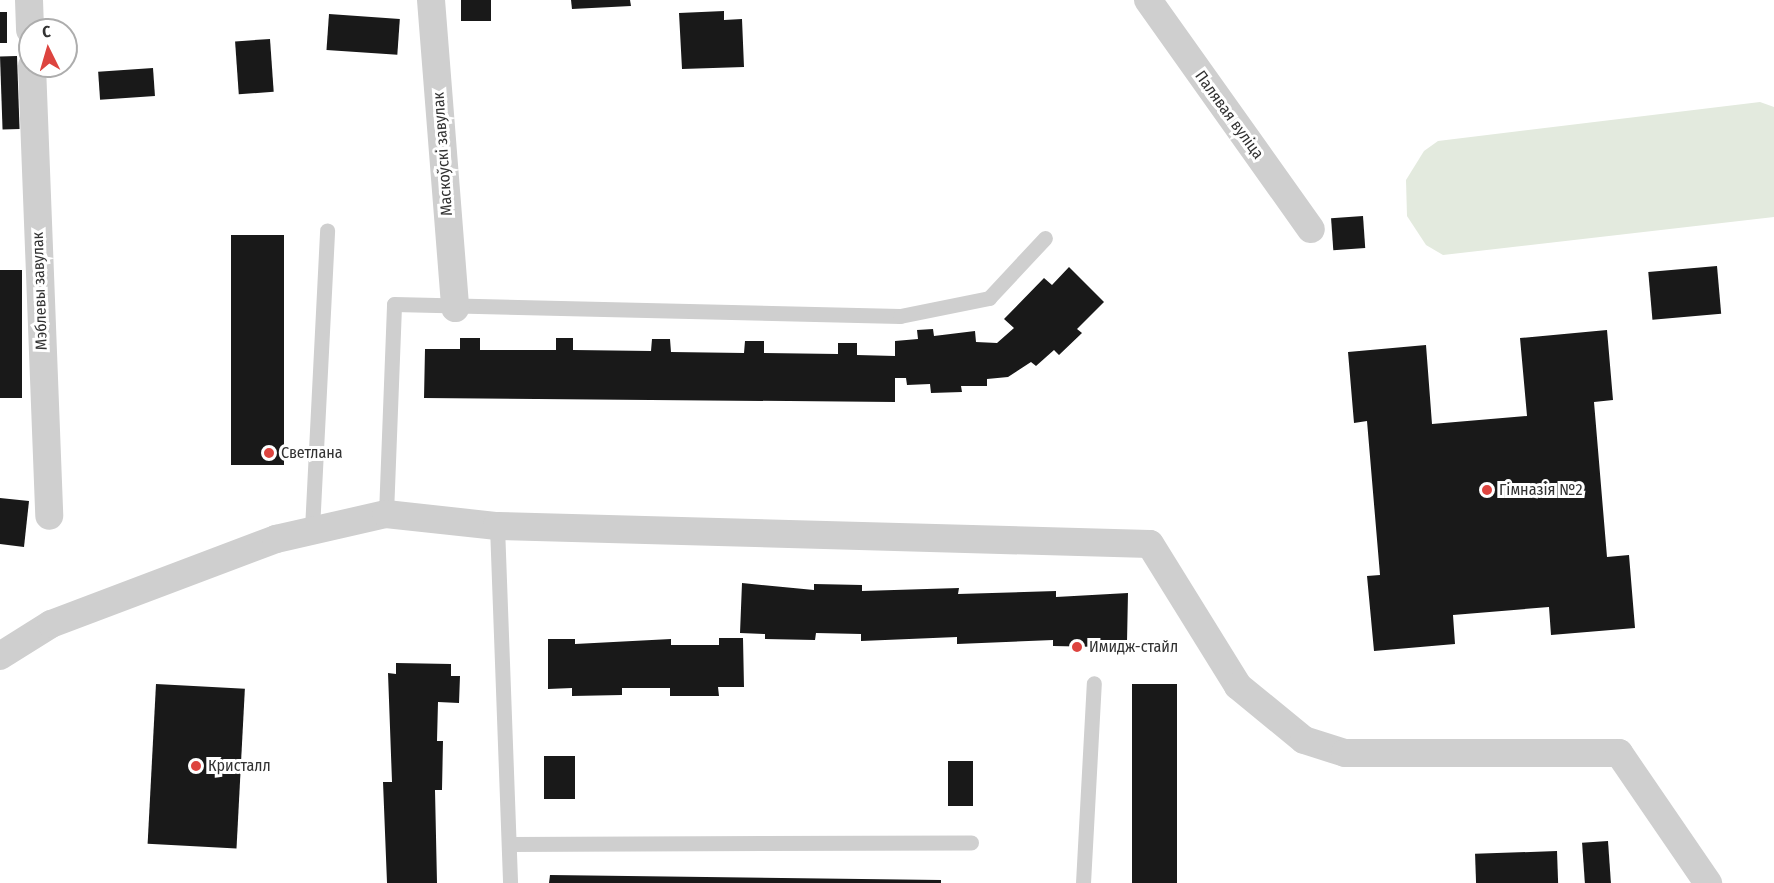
<!DOCTYPE html>
<meta charset="utf-8">
<style>
body{margin:0}
#map{position:relative;width:1774px;height:883px;overflow:hidden;background:#fff;font-family:"Fira Sans Condensed",sans-serif}
div>[style]{position:absolute}
[style*='--x']{left:calc(var(--x)*1px);top:calc(var(--y)*1px);width:calc(var(--w)*1px);rotate:calc(var(--a)*1deg)}
.green>*{inset:0;background:#e3eade}
.building>*{inset:0;background:#191919;transform-origin:0 0}
.lane>*{height:15px;margin:-7.5px;padding:0 7.5px;transform-origin:7.5px;border-radius:7.5px;background:#cfcfcf}
.street>*{height:28px;margin:-14px;padding:0 14px;transform-origin:14px;border-radius:14px;background:#cfcfcf}
.dots>*{width:16px;height:16px;translate:-50% -50%;box-sizing:border-box;border:3px solid #fff;border-radius:50%}
span{translate:-50% -50%;white-space:nowrap;text-align:center;line-height:1.15;-webkit-text-stroke:6px #fff;paint-order:stroke}
.street-label{font-size:16px;color:#323232}
.poi-label{font-size:16px;color:#323232}
.left{translate:0 -50%;text-align:left}
.north{position:absolute;left:18px;top:18px;width:60px;height:60px;box-sizing:border-box;background:#fff;border:2px solid #adadad;border-radius:50%;rotate:355deg;font-size:16px;font-weight:700;line-height:24px;text-align:center;color:#323232}
.north::after{content:'';display:block;margin:auto;width:21px;height:27px;background:#dd443f;clip-path:polygon(50% 0,100% 100%,50% 72%,0 100%)}
</style>
<div id="map">
<div class="green">
<div style="clip-path:polygon(1760px 102px,1774px 107px,1774px 217px,1443px 255px,1426px 245px,1407px 216px,1406px 180px,1424px 151px,1438px 141px)"></div>
</div>
<div class="building">
<div style="left:461px;top:0;width:30px;height:21px"></div>
<div style="clip-path:polygon(571px 0,630px 0,631px 6px,572px 9px)"></div>
<div style="clip-path:polygon(724px 11px,724px 20px,742px 19px,744px 67px,682px 69px,679px 13px)"></div>
<div style="left:0;top:12px;width:7px;height:31px"></div>
<div style="left:329px;top:14px;width:71px;height:36px;rotate:4deg"></div>
<div style="left:270px;top:39px;width:53px;height:35px;rotate:86deg"></div>
<div style="left:17px;top:56px;width:73px;height:17px;rotate:88deg"></div>
<div style="left:153px;top:68px;width:28px;height:55px;rotate:86deg"></div>
<div style="left:1363px;top:216px;width:32px;height:32px;rotate:86deg"></div>
<div style="left:231px;top:235px;width:53px;height:230px"></div>
<div style="left:1717px;top:266px;width:48px;height:69px;rotate:85deg"></div>
<div style="clip-path:polygon(1069px 267px,1104px 302px,1077px 329px,1082px 333px,1059px 355px,1054px 350px,1036px 366px,1031px 362px,1008px 377px,987px 379px,987px 386px,961px 386px,962px 392px,931px 393px,930px 384px,907px 385px,906px 378px,895px 378px,895px 402px,424px 398px,425px 349px,460px 349px,460px 338px,480px 338px,480px 350px,556px 350px,556px 338px,573px 338px,573px 350px,651px 351px,652px 339px,670px 339px,671px 352px,744px 353px,745px 341px,764px 341px,764px 353px,838px 354px,838px 343px,857px 343px,857px 355px,895px 356px,895px 341px,918px 339px,917px 330px,933px 329px,934px 336px,975px 331px,976px 342px,997px 343px,1014px 328px,1004px 319px,1044px 278px,1052px 285px)"></div>
<div style="left:0;top:270px;width:22px;height:128px"></div>
<div style="clip-path:polygon(1607px 330px,1613px 400px,1594px 402px,1607px 557px,1629px 555px,1635px 628px,1551px 635px,1549px 607px,1453px 615px,1455px 644px,1374px 651px,1367px 576px,1380px 575px,1367px 421px,1354px 423px,1348px 352px,1426px 345px,1432px 424px,1527px 416px,1520px 338px)"></div>
<div style="clip-path:polygon(0 498px,29px 501px,24px 547px,0 544px)"></div>
<div style="clip-path:polygon(742px 583px,814px 590px,814px 584px,862px 585px,862px 591px,959px 588px,958px 594px,1056px 591px,1056px 597px,1128px 593px,1127px 642px,1103px 642px,1102px 647px,1053px 646px,1053px 640px,957px 644px,957px 637px,861px 641px,861px 634px,816px 633px,815px 640px,765px 639px,765px 634px,740px 633px)"></div>
<div style="clip-path:polygon(719px 638px,743px 638px,744px 687px,718px 687px,719px 696px,670px 696px,670px 688px,622px 688px,622px 695px,572px 696px,572px 688px,548px 689px,548px 639px,575px 639px,575px 644px,671px 639px,671px 645px,719px 645px)"></div>
<div style="clip-path:polygon(396px 663px,451px 664px,451px 676px,460px 676px,459px 703px,438px 702px,437px 741px,443px 741px,442px 790px,435px 790px,437px 883px,387px 883px,383px 782px,392px 782px,388px 673px,396px 674px)"></div>
<div style="left:156px;top:684px;width:89px;height:160px;rotate:3deg"></div>
<div style="left:1132px;top:684px;width:45px;height:199px"></div>
<div style="left:544px;top:756px;width:31px;height:43px"></div>
<div style="left:948px;top:761px;width:25px;height:45px"></div>
<div style="left:1608px;top:841px;width:42px;height:26px;rotate:86deg"></div>
<div style="left:1557px;top:851px;width:32px;height:82px;rotate:88deg"></div>
<div style="clip-path:polygon(550px 875px,941px 880px,941px 883px,549px 883px)"></div>
</div>
<div class="lane">
<div style="--x:386;--y:514;--w:210;--a:-87.8"></div>
<div style="--x:394;--y:304;--w:506;--a:1.36"></div>
<div style="--x:900;--y:316;--w:91;--a:-11.4"></div>
<div style="--x:989;--y:298;--w:82;--a:-47"></div>
<div style="--x:497;--y:526;--w:357;--a:87.9"></div>
<div style="--x:312;--y:529;--w:299;--a:-87.1"></div>
<div style="--x:509;--y:844;--w:462;--a:-0.2"></div>
<div style="--x:1083;--y:883;--w:200;--a:-86.9"></div>
</div>
<div class="street">
<div style="--x:29;--y:0;--w:30;--a:88"></div>
<div style="--x:431;--y:0;--w:309;--a:85.5"></div>
<div style="--x:1148;--y:0;--w:281;--a:54.6"></div>
<div style="--x:32;--y:66;--w:450;--a:87.8"></div>
<div style="--x:0;--y:656;--w:60;--a:-32.1"></div>
<div style="--x:51;--y:624;--w:241;--a:-20.7"></div>
<div style="--x:276;--y:539;--w:113;--a:-12.8"></div>
<div style="--x:386;--y:514;--w:112;--a:6.2"></div>
<div style="--x:497;--y:526;--w:653;--a:1.58"></div>
<div style="--x:1150;--y:544;--w:167;--a:58.2"></div>
<div style="--x:1238;--y:686;--w:85;--a:39.3"></div>
<div style="--x:1304;--y:740;--w:43;--a:17.6"></div>
<div style="--x:1345;--y:753;--w:274;--a:0"></div>
<div style="--x:1619;--y:753;--w:158;--a:55.6"></div>
</div>
<div class="dots">
<div style="left:269px;top:453px;background:#dd443f"></div>
<div style="left:1487px;top:490px;background:#dd443f"></div>
<div style="left:1077px;top:647px;background:#dd443f"></div>
<div style="left:196px;top:766px;background:#dd443f"></div>
</div>
<div class="street-label">
<span style="left:1229px;top:115px;rotate:54deg">Палявая вуліца</span>
<span style="left:443px;top:154px;rotate:-94deg">Маскоўскі завулак</span>
<span style="left:40px;top:291px;rotate:-92deg">Мэблевы завулак</span>
</div>
<div class="poi-label">
<span class="left" style="left:281px;top:453px">Светлана</span>
<span class="left" style="left:1499px;top:490px">Гімназія №2</span>
<span class="left" style="left:1089px;top:647px">Имидж-стайл</span>
<span class="left" style="left:208px;top:766px">Кристалл</span>
</div>
<div class="north">С</div>
</div>
